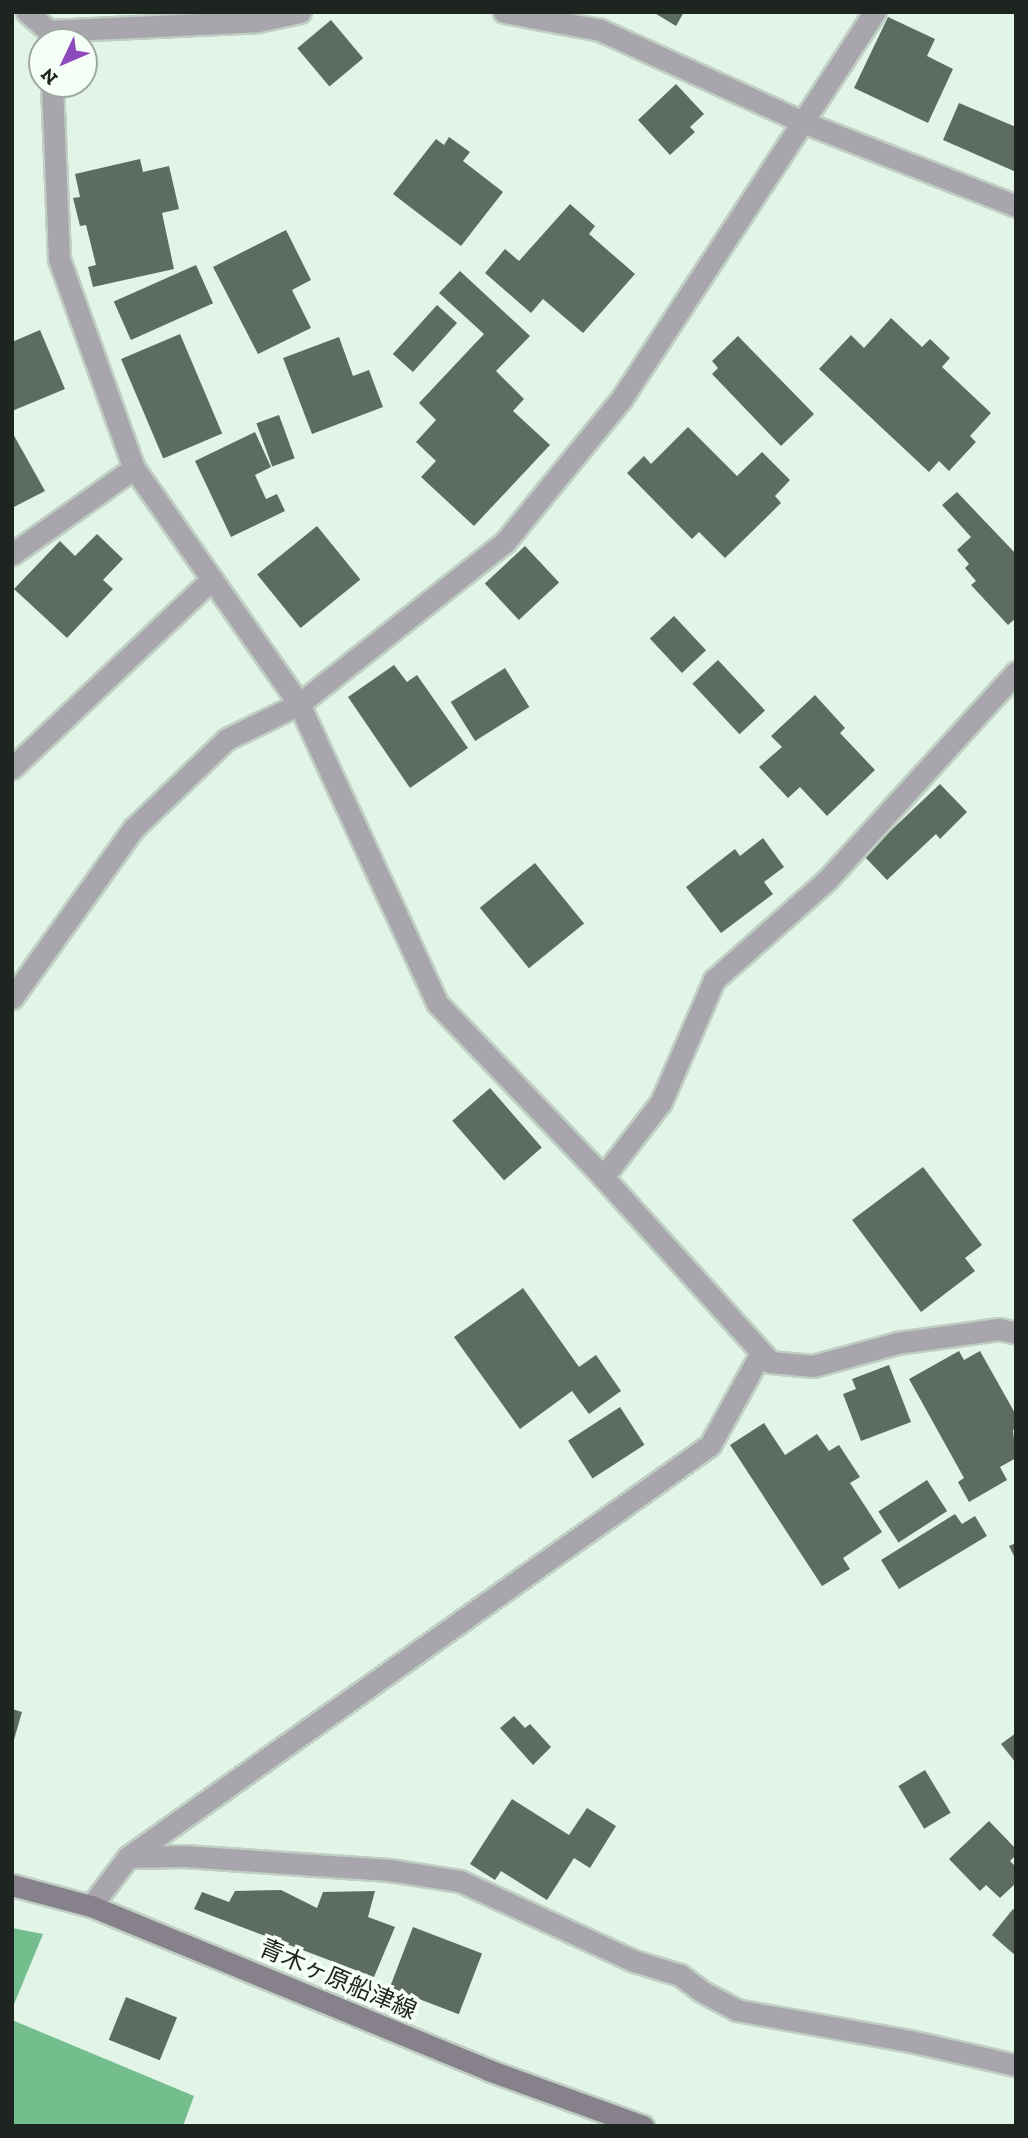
<!DOCTYPE html>
<meta charset="utf-8">
<style>
body{margin:0}
#map{position:relative;width:1028px;height:2138px;overflow:hidden;background:#e2f4e7;font-family:"Zilla Slab","Noto Sans JP",serif}
div>[style]{position:absolute}
[style*='--x']{left:calc(var(--x)*1px);top:calc(var(--y)*1px);width:calc(var(--w)*1px);rotate:calc(var(--a)*1deg)}
.forest>*{inset:0;background:#74bd8d}
.building>*{inset:0;background:#5d6c61;transform-origin:0 0}
.roads{filter:drop-shadow(2px 0 #bfcfc3) drop-shadow(-2px 0 #bfcfc3) drop-shadow(0 2px #bfcfc3) drop-shadow(0 -2px #bfcfc3)}
.service>*{height:21px;margin:-10.5px;padding:0 10.5px;transform-origin:10.5px;border-radius:10.5px;background:#a9a5ac}
.minor>*{height:21px;margin:-10.5px;padding:0 10.5px;transform-origin:10.5px;border-radius:10.5px;background:#a9a5ac}
.tertiary>*{height:21px;margin:-10.5px;padding:0 10.5px;transform-origin:10.5px;border-radius:10.5px;background:#a9a5ac}
.secondary>*{height:21px;margin:-10.5px;padding:0 10.5px;transform-origin:10.5px;border-radius:10.5px;background:#87818c}
span{translate:-50% -50%;white-space:nowrap;text-align:center;line-height:1.15;-webkit-text-stroke:7px #f5fff7;paint-order:stroke}
.street-label{font-size:24px;color:#1e241f}
.frame{position:absolute;inset:0;border:14px solid #1e241f;pointer-events:none}
.north{position:absolute;left:28px;top:28px;width:70px;height:70px;box-sizing:border-box;background:#f5fff7;border:2px solid #9fa7a1;border-radius:50%;rotate:226deg;font-size:19px;font-weight:700;line-height:28px;text-align:center;color:#1e241f}
.north::after{content:'';display:block;margin:auto;width:24px;height:32px;background:#8e49bc;clip-path:polygon(50% 0,100% 100%,50% 72%,0 100%)}
</style>
<div id="map">
<div class="forest">
<div style="clip-path:polygon(12px 1928px,43px 1934px,12px 2009px)"></div>
<div style="clip-path:polygon(12px 2020px,194px 2096px,183px 2126px,12px 2126px)"></div>
</div>
<div class="building">
<div style="clip-path:polygon(653px 12px,684px 12px,676px 26px)"></div>
<div style="clip-path:polygon(888px 17px,935px 39px,927px 56px,953px 69px,928px 123px,854px 88px)"></div>
<div style="left:331px;top:20px;width:50px;height:44px;rotate:50deg"></div>
<div style="clip-path:polygon(676px 84px,704px 114px,690px 127px,695px 132px,670px 155px,638px 120px)"></div>
<div style="clip-path:polygon(959px 103px,1016px 127px,1016px 172px,943px 140px)"></div>
<div style="clip-path:polygon(449px 137px,470px 152px,463px 161px,503px 192px,461px 246px,393px 194px,436px 139px,444px 145px)"></div>
<div style="clip-path:polygon(140px 159px,143px 172px,169px 166px,179px 209px,162px 213px,174px 269px,93px 287px,88px 267px,96px 265px,86px 225px,80px 226px,73px 198px,80px 197px,75px 174px)"></div>
<div style="clip-path:polygon(570px 204px,595px 226px,589px 234px,635px 274px,583px 333px,543px 299px,531px 313px,485px 273px,505px 249px,519px 261px)"></div>
<div style="clip-path:polygon(286px 230px,311px 280px,292px 290px,311px 328px,258px 354px,213px 267px)"></div>
<div style="left:196px;top:265px;width:42px;height:90px;rotate:66deg"></div>
<div style="clip-path:polygon(460px 271px,530px 336px,496px 371px,524px 399px,513px 411px,550px 445px,474px 526px,421px 477px,436px 461px,416px 442px,436px 420px,419px 403px,484px 334px,439px 293px)"></div>
<div style="left:437px;top:305px;width:27px;height:66px;rotate:42deg"></div>
<div style="clip-path:polygon(891px 318px,922px 347px,930px 339px,950px 358px,942px 367px,991px 413px,970px 436px,976px 442px,949px 471px,939px 461px,929px 472px,819px 369px,851px 335px,864px 348px)"></div>
<div style="clip-path:polygon(40px 330px,65px 389px,12px 411px,12px 342px)"></div>
<div style="left:180px;top:334px;width:108px;height:64px;rotate:67deg"></div>
<div style="clip-path:polygon(738px 336px,814px 414px,781px 446px,712px 374px,718px 368px,712px 361px)"></div>
<div style="clip-path:polygon(339px 337px,353px 376px,369px 370px,383px 407px,312px 434px,283px 358px)"></div>
<div style="left:279px;top:415px;width:46px;height:24px;rotate:70deg"></div>
<div style="clip-path:polygon(688px 427px,737px 476px,762px 452px,790px 480px,775px 496px,781px 503px,725px 558px,699px 532px,692px 539px,627px 473px,644px 456px,651px 464px)"></div>
<div style="clip-path:polygon(12px 432px,45px 491px,12px 508px)"></div>
<div style="clip-path:polygon(255px 432px,271px 467px,255px 475px,266px 499px,277px 494px,285px 511px,231px 537px,195px 461px)"></div>
<div style="clip-path:polygon(957px 492px,1016px 554px,1016px 618px,1008px 625px,971px 585px,976px 581px,965px 568px,969px 564px,957px 550px,971px 537px,942px 505px)"></div>
<div style="left:317px;top:526px;width:69px;height:77px;rotate:51deg"></div>
<div style="clip-path:polygon(97px 534px,123px 559px,103px 580px,113px 589px,67px 638px,14px 589px,60px 541px,75px 556px)"></div>
<div style="left:525px;top:546px;width:50px;height:55px;rotate:47deg"></div>
<div style="left:674px;top:616px;width:47px;height:33px;rotate:47deg"></div>
<div style="left:718px;top:660px;width:69px;height:35px;rotate:47deg"></div>
<div style="clip-path:polygon(394px 665px,407px 682px,417px 675px,468px 748px,410px 788px,348px 697px)"></div>
<div style="left:505px;top:668px;width:46px;height:64px;rotate:58deg"></div>
<div style="clip-path:polygon(815px 695px,845px 728px,840px 733px,875px 770px,827px 816px,800px 787px,788px 798px,759px 767px,782px 747px,771px 736px)"></div>
<div style="clip-path:polygon(940px 784px,967px 812px,940px 839px,936px 834px,887px 880px,864px 856px)"></div>
<div style="clip-path:polygon(763px 838px,784px 867px,764px 882px,773px 894px,721px 933px,686px 887px,735px 849px,740px 856px)"></div>
<div style="left:535px;top:863px;width:78px;height:71px;rotate:51deg"></div>
<div style="left:490px;top:1088px;width:79px;height:50px;rotate:49deg"></div>
<div style="clip-path:polygon(923px 1167px,982px 1245px,965px 1258px,975px 1271px,921px 1312px,852px 1220px)"></div>
<div style="clip-path:polygon(523px 1288px,579px 1367px,596px 1355px,621px 1391px,589px 1414px,572px 1391px,520px 1429px,454px 1337px)"></div>
<div style="clip-path:polygon(959px 1351px,964px 1360px,980px 1351px,1016px 1415px,1016px 1429px,1013px 1430px,1016px 1458px,1000px 1467px,1007px 1480px,969px 1502px,958px 1482px,964px 1478px,909px 1379px)"></div>
<div style="clip-path:polygon(889px 1365px,911px 1422px,861px 1441px,843px 1394px,856px 1389px,852px 1379px)"></div>
<div style="left:620px;top:1407px;width:45px;height:62px;rotate:57deg"></div>
<div style="clip-path:polygon(764px 1423px,785px 1455px,817px 1434px,829px 1451px,839px 1445px,860px 1477px,850px 1483px,882px 1532px,843px 1558px,850px 1569px,822px 1586px,730px 1445px)"></div>
<div style="left:927px;top:1480px;width:37px;height:58px;rotate:57deg"></div>
<div style="clip-path:polygon(955px 1514px,962px 1524px,975px 1516px,987px 1536px,899px 1589px,881px 1560px)"></div>
<div style="clip-path:polygon(1016px 1543px,1016px 1560px,1009px 1546px)"></div>
<div style="clip-path:polygon(12px 1709px,22px 1712px,13px 1743px,12px 1743px)"></div>
<div style="clip-path:polygon(514px 1716px,525px 1728px,530px 1724px,551px 1747px,533px 1765px,500px 1728px)"></div>
<div style="clip-path:polygon(1016px 1733px,1016px 1763px,1001px 1744px)"></div>
<div style="left:925px;top:1770px;width:50px;height:31px;rotate:59deg"></div>
<div style="clip-path:polygon(512px 1799px,569px 1835px,587px 1808px,616px 1826px,590px 1868px,574px 1858px,547px 1900px,501px 1871px,495px 1880px,470px 1864px)"></div>
<div style="clip-path:polygon(989px 1821px,1016px 1849px,1016px 1855px,1010px 1861px,1016px 1867px,1016px 1883px,1000px 1898px,986px 1885px,980px 1891px,949px 1859px)"></div>
<div style="clip-path:polygon(281px 1890px,317px 1908px,323px 1892px,375px 1891px,368px 1917px,395px 1927px,374px 1977px,194px 1909px,202px 1892px,229px 1902px,235px 1891px)"></div>
<div style="clip-path:polygon(1013px 1909px,1016px 1911px,1016px 1956px,992px 1935px)"></div>
<div style="left:413px;top:1927px;width:74px;height:65px;rotate:21deg"></div>
<div style="left:126px;top:1997px;width:55px;height:46px;rotate:22deg"></div>
</div>
<div class="roads">
<div class="service">
<div style="--x:12;--y:768;--w:275;--a:-43.4"></div>
</div>
<div class="minor">
<div style="--x:27;--y:12;--w:29;--a:41"></div>
<div style="--x:49;--y:31;--w:209;--a:-2.7"></div>
<div style="--x:258;--y:21;--w:43;--a:-12.1"></div>
<div style="--x:504;--y:12;--w:98;--a:10.6"></div>
<div style="--x:600;--y:30;--w:223;--a:24.4"></div>
<div style="--x:803;--y:122;--w:229;--a:21.5"></div>
<div style="--x:52;--y:84;--w:175;--a:87.7"></div>
<div style="--x:59;--y:259;--w:222;--a:70.3"></div>
<div style="--x:134;--y:468;--w:288;--a:55"></div>
<div style="--x:299;--y:704;--w:329;--a:65.2"></div>
<div style="--x:437;--y:1003;--w:240;--a:46.3"></div>
<div style="--x:603;--y:1177;--w:249;--a:47.9"></div>
<div style="--x:770;--y:1362;--w:43;--a:5.3"></div>
<div style="--x:813;--y:1366;--w:87;--a:-15.3"></div>
<div style="--x:897;--y:1343;--w:103;--a:-7.8"></div>
<div style="--x:999;--y:1329;--w:17;--a:13"></div>
<div style="--x:12;--y:554;--w:149;--a:-35.2"></div>
<div style="--x:299;--y:704;--w:262;--a:-38.2"></div>
<div style="--x:505;--y:542;--w:186;--a:-50.9"></div>
<div style="--x:622;--y:398;--w:462;--a:-56.8"></div>
<div style="--x:603;--y:1177;--w:95;--a:-52.3"></div>
<div style="--x:661;--y:1102;--w:133;--a:-66.5"></div>
<div style="--x:714;--y:980;--w:151;--a:-41.5"></div>
<div style="--x:827;--y:880;--w:281;--a:-47.7"></div>
<div style="--x:128;--y:1857;--w:56;--a:-1"></div>
<div style="--x:184;--y:1856;--w:205;--a:3.9"></div>
<div style="--x:389;--y:1870;--w:72;--a:8.8"></div>
<div style="--x:460;--y:1881;--w:192;--a:24.7"></div>
<div style="--x:634;--y:1961;--w:48;--a:16.9"></div>
<div style="--x:680;--y:1975;--w:26;--a:37"></div>
<div style="--x:701;--y:1991;--w:40;--a:28"></div>
<div style="--x:736;--y:2010;--w:177;--a:10.1"></div>
<div style="--x:910;--y:2041;--w:109;--a:12.8"></div>
<div style="--x:91;--y:1906;--w:61;--a:-52.9"></div>
<div style="--x:128;--y:1857;--w:713;--a:-35.29"></div>
<div style="--x:710;--y:1445;--w:105;--a:-61"></div>
</div>
<div class="tertiary">
<div style="--x:12;--y:998;--w:208;--a:-54.4"></div>
<div style="--x:133;--y:829;--w:130;--a:-43.8"></div>
<div style="--x:227;--y:739;--w:80;--a:-25.9"></div>
</div>
<div class="secondary">
<div style="--x:12;--y:1885;--w:82;--a:14.9"></div>
<div style="--x:91;--y:1906;--w:430;--a:22.4"></div>
<div style="--x:488;--y:2070;--w:165;--a:19.9"></div>
</div>
</div>
<div class="street-label">
<span style="left:338px;top:1979px;rotate:23deg">青木ヶ原船津線</span>
</div>
<div class="frame"></div>
<div class="north">N</div>
</div>
